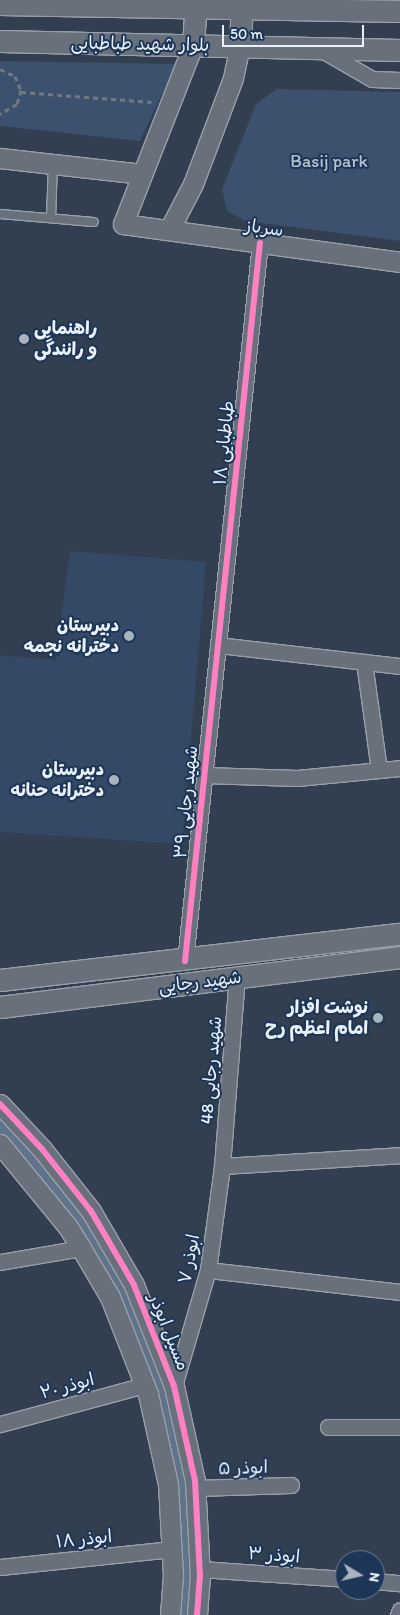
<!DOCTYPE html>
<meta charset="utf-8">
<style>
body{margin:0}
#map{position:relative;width:400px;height:1615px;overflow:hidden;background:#323f50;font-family:Itim,"Playpen Sans Arabic",sans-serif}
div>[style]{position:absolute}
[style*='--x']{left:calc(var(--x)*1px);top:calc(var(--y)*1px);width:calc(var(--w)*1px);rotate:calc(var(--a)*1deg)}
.built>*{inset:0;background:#334965}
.green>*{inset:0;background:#3c516d}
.canal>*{height:20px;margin:-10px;padding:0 10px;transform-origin:10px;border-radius:10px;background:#60738a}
.path>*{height:3px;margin-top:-1.5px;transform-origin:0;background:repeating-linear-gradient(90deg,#707881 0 5px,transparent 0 9px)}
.roads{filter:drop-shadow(1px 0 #99a0aa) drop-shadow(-1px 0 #99a0aa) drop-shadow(0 1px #99a0aa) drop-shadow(0 -1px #99a0aa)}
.service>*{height:8px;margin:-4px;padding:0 4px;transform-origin:4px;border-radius:4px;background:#67707b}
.minor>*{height:15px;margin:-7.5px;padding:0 7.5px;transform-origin:7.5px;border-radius:7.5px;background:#67707b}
.tertiary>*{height:19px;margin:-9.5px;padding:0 9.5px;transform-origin:9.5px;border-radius:9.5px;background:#67707b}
.secondary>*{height:21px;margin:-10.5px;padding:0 10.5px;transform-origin:10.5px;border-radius:10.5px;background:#67707b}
.cycleway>*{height:6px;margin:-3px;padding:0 3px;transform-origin:3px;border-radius:3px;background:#ff80c0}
.dots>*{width:14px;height:14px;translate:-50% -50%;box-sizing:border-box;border:2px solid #1d3557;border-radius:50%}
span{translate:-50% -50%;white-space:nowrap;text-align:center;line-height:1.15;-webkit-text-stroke:4px #1d3557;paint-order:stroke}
.street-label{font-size:18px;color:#e8f1f8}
.park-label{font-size:18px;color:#b5c2d0}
.poi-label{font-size:18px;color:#e8f1f8;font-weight:700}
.left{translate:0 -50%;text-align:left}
.right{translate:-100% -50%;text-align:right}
.north{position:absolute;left:335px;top:1550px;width:50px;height:50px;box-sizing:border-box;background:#1d3557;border:1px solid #6e8097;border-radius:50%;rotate:99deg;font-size:14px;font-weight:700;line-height:20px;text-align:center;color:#e8f1f8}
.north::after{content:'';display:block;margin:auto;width:18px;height:22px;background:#a8b3bd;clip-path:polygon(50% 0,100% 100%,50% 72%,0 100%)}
.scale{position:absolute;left:222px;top:25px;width:142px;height:22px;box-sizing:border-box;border:2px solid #e8f1f8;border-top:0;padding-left:6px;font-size:15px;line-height:18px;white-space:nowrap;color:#e8f1f8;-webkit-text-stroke:4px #1d3557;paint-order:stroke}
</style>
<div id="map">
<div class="built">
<div style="clip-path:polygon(70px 551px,206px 562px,182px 844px,0 832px,0 655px,56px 660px)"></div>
</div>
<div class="green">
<div style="clip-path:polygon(0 61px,176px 64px,140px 141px,0 126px)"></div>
<div style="clip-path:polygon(277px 89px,400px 92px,400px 241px,246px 221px,227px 211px,222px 189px,256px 104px)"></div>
</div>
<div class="canal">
<div style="--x:0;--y:1125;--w:128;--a:50.1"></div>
<div style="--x:82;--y:1223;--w:54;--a:57.8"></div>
<div style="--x:111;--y:1269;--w:106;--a:67.8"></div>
<div style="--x:151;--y:1367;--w:53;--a:71.2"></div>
<div style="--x:168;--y:1417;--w:60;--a:77.6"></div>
<div style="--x:181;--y:1476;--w:91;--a:86.9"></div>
<div style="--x:186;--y:1567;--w:48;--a:93.6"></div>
</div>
<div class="path">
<div style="--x:0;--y:69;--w:17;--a:25"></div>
<div style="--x:15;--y:76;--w:15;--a:67"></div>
<div style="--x:21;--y:90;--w:15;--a:106"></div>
<div style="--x:17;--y:104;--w:20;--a:150"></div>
<div style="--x:21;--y:92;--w:131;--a:4.4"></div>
</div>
<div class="roads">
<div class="service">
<div style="--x:0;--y:214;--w:94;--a:4.9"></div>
<div style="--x:51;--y:218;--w:54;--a:-87.9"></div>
</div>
<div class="minor">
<div style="--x:320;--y:49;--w:60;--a:30"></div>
<div style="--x:372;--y:79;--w:28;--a:2"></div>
<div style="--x:218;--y:645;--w:183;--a:6.6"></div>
<div style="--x:364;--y:662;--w:109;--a:82.1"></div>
<div style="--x:204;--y:775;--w:93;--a:1.8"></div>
<div style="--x:297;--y:778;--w:103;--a:-5.5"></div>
<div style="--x:185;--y:961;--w:722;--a:-84.04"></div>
<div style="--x:222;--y:1166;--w:178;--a:-3.5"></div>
<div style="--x:0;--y:1262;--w:82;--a:-9.8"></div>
<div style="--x:208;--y:1270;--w:193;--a:6.5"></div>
<div style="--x:174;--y:1386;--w:121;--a:-73.7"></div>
<div style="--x:208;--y:1270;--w:105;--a:-82.3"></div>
<div style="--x:222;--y:1166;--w:190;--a:-85.5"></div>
<div style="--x:0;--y:1424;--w:150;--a:-15.1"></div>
<div style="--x:328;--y:1427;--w:72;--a:0"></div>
<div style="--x:195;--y:1488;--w:96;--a:-1.8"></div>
<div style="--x:0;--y:1567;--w:173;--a:-6"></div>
<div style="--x:200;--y:1569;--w:145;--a:3.9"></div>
<div style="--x:375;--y:1581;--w:25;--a:5"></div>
<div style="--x:398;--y:1615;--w:5;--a:-68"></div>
</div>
<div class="tertiary">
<div style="--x:193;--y:45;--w:192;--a:111.4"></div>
<div style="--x:123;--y:224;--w:280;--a:7.8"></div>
<div style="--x:0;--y:158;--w:143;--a:6.4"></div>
<div style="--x:169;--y:230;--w:52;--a:-62.4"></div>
<div style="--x:193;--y:184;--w:113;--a:-69.3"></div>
<div style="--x:233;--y:78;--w:33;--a:-78"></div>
<div style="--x:0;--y:1104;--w:62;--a:47"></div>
<div style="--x:42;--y:1149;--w:79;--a:51.7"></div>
<div style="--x:91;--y:1211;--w:86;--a:59.8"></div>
<div style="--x:134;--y:1285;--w:109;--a:68.4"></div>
<div style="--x:174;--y:1386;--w:97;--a:77.5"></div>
<div style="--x:195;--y:1481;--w:94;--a:87"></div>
<div style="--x:200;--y:1575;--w:40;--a:94.3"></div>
<div style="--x:0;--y:1144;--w:107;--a:50.7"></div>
<div style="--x:68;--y:1227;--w:25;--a:58"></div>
<div style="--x:81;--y:1248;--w:57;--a:59.4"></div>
<div style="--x:110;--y:1297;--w:104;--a:68.6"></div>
<div style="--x:148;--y:1394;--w:92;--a:77.5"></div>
<div style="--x:168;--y:1484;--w:91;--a:86.9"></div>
<div style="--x:173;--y:1575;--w:40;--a:94.3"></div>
</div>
<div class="secondary">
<div style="--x:0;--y:4;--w:400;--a:1"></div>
<div style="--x:0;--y:41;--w:400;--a:1.3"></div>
<div style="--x:193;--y:45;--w:45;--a:-86.2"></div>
<div style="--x:240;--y:46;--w:46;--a:-87.5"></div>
<div style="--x:0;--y:980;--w:403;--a:-6.6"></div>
<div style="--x:0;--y:1007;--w:403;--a:-7.1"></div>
</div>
</div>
<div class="cycleway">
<div style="--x:185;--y:961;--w:722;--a:-84.04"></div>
<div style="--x:0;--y:1104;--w:62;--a:47"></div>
<div style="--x:42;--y:1149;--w:79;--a:51.7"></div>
<div style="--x:91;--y:1211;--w:86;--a:59.8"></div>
<div style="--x:134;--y:1285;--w:109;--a:68.4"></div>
<div style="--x:174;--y:1386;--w:97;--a:77.5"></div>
<div style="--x:195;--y:1481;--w:94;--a:87"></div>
<div style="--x:200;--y:1575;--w:40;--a:94.3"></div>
</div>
<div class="dots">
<div style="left:24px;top:339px;background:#a8b3bd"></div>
<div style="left:129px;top:636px;background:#a8b3bd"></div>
<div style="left:114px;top:780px;background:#a8b3bd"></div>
<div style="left:378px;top:1018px;background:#a8b3bd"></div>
</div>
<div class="street-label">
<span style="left:140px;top:44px;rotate:1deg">بلوار شهید طباطبایی</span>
<span style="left:264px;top:228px;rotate:8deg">سرباز</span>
<span style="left:224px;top:443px;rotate:-84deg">طباطبایی ۱۸</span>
<span style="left:186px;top:802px;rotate:-84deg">شهید رجایی ۳۹</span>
<span style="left:200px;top:982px;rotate:-7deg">شهید رجایی</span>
<span style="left:211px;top:1070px;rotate:-85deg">شهید رجایی 48</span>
<span style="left:189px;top:1259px;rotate:-79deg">ابوذر ۷</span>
<span style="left:169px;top:1332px;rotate:68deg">مسیل ابوذر</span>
<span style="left:67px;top:1386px;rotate:-15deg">ابوذر ۲۰</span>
<span style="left:243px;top:1468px;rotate:-2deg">ابوذر ۵</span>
<span style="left:84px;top:1539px;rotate:-6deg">ابوذر ۱۸</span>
<span style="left:274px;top:1555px;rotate:4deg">ابوذر ۳</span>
</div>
<div class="park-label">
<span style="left:329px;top:161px">Basij park</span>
</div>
<div class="poi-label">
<span class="left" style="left:34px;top:339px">راهنمایی<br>و رانندگی</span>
<span class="right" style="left:119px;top:636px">دبیرستان<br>دخترانه نجمه</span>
<span class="right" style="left:104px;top:780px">دبیرستان<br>دخترانه حنانه</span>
<span class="right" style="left:368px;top:1018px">نوشت افزار<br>امام اعظم رح</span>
</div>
<div class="north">N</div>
<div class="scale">50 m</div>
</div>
